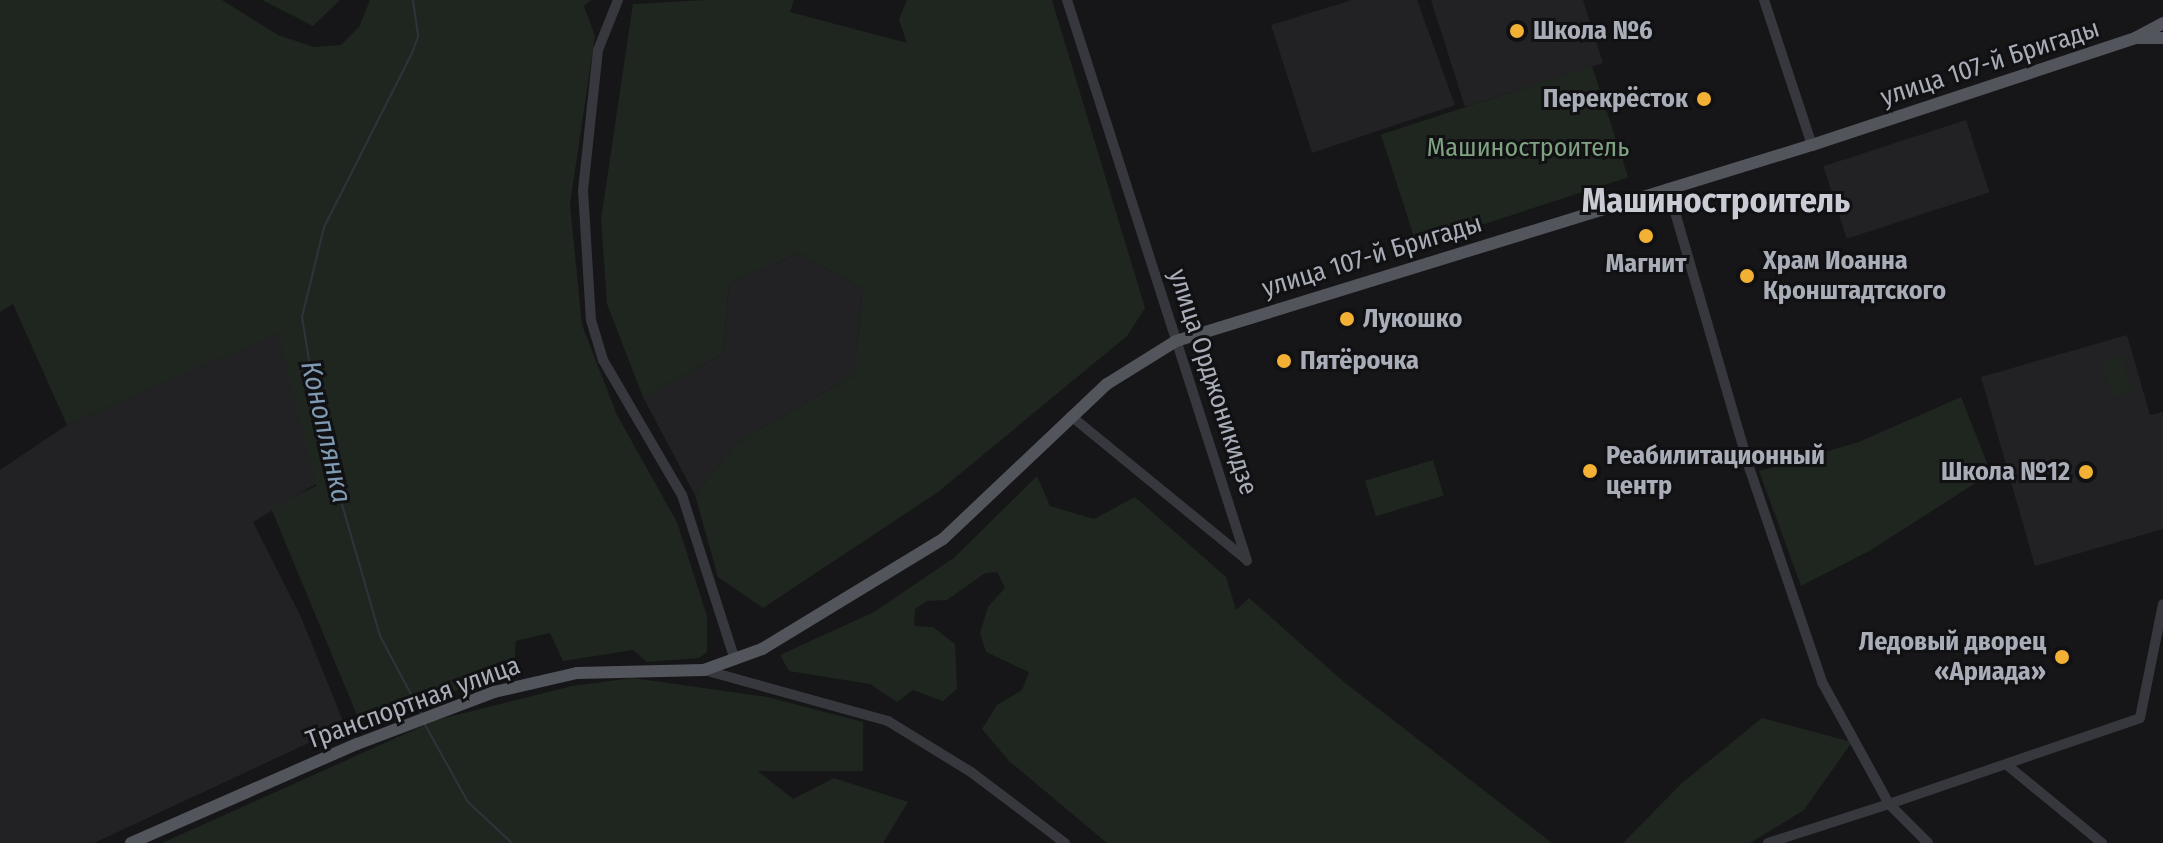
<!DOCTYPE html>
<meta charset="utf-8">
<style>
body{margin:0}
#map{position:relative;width:2163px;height:843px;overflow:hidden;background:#161618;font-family:"Fira Sans Condensed",sans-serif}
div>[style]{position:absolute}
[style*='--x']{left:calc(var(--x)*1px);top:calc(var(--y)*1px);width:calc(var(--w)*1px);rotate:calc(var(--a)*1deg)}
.built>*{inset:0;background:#222225;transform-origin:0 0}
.green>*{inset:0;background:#1e261f;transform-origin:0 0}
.stream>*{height:2px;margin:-1px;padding:0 1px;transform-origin:1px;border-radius:1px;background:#2c353c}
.minor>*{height:10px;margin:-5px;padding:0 5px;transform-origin:5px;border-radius:5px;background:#37383d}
.major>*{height:12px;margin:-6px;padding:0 6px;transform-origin:6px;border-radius:6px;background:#53555c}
.dots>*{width:22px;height:22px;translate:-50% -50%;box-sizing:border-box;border:4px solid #111113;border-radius:50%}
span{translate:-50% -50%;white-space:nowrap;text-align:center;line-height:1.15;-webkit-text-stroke:6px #111113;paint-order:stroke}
.poi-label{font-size:26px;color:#a8adb8;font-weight:700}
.left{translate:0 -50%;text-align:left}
.right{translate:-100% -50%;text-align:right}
.street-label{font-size:26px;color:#a8adb8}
.park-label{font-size:26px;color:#7fa381}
.water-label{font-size:28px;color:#7f9bb3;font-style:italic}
.district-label{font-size:34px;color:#c9ccd4;font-weight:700}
</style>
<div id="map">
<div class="built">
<div style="clip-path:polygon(1352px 0,1417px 0,1455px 105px,1312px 153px,1271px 25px)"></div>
<div style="clip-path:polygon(1431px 0,1583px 0,1603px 63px,1465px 107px)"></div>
<div style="left:1966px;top:120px;width:76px;height:150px;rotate:72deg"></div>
<div style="clip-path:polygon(799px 253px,863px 289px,854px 375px,738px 442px,695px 495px,643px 397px,723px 354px,729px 283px)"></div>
<div style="clip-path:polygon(278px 332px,319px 482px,253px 522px,301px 617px,345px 726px,94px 843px,0 843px,0 470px,67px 425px)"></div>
<div style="clip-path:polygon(2127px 335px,2150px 415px,2163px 412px,2163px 529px,2035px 566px,1981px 377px)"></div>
</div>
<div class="green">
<div style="clip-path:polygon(0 0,222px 0,278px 35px,314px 47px,341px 45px,359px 27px,370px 0,591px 0,584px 6px,595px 36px,570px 204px,582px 325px,617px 415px,677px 522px,707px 616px,707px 652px,699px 658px,647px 662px,633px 650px,563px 661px,550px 633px,516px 641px,514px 673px,359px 720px,271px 508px,316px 486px,278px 333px,67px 425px,13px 304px,0 312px)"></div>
<div style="clip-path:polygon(262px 0,340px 0,313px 26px)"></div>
<div style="clip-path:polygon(705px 0,794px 0,790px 12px,907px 43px,899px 20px,907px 0,1052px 0,1145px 308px,1127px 336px,938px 492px,763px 608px,718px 577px,695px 495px,738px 442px,854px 375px,863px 289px,799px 253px,729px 283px,723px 354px,643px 397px,607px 304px,601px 219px,633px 4px)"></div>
<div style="left:1592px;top:66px;width:117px;height:222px;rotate:72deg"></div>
<div style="left:2121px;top:356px;width:37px;height:20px;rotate:73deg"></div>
<div style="clip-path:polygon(1961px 397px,1991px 473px,1871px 550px,1801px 586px,1759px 471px,1859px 442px)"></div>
<div style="left:1433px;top:460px;width:37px;height:71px;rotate:73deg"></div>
<div style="clip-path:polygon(1037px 476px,1050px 506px,1094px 519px,1135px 497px,1226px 577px,1236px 610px,1249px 598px,1344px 682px,1552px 843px,1107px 843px,1009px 761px,982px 729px,997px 705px,1022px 690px,1029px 672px,986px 652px,980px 633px,988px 607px,1005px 588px,997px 572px,985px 573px,947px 600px,927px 601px,915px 609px,914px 626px,933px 627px,955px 644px,957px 689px,943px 701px,913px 690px,897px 702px,870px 684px,789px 671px,780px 655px,874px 612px,955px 557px)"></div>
<div style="clip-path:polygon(633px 678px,767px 697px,863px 722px,863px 771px,758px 771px,793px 799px,834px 778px,908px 802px,883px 843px,162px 843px,436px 720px,572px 686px)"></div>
<div style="clip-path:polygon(1762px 718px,1852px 742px,1804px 810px,1750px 843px,1623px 843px,1682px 783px)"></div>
</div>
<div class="stream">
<div style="--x:413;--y:0;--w:37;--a:82"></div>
<div style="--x:418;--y:37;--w:19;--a:111"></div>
<div style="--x:411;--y:55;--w:193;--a:116.8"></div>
<div style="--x:324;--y:227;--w:93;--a:103.7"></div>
<div style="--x:302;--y:317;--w:112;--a:80.8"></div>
<div style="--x:320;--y:428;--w:216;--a:73.9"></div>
<div style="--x:380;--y:636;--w:87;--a:62"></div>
<div style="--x:424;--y:723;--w:90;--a:60.9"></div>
<div style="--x:468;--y:802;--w:60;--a:43"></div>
</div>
<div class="minor">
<div style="--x:618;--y:0;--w:54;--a:111.8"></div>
<div style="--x:598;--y:50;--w:141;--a:96.1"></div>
<div style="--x:583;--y:190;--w:130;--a:86.5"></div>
<div style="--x:591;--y:320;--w:42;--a:73.3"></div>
<div style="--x:603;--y:360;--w:156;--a:59.7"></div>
<div style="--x:682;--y:495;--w:173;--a:72.2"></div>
<div style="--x:1067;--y:0;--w:589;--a:72.21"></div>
<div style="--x:1764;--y:0;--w:153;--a:71.7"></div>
<div style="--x:1668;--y:188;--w:294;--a:73.8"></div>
<div style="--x:1750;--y:470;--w:224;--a:71.2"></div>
<div style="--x:1822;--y:682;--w:139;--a:61.2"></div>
<div style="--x:1889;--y:804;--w:265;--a:-18.9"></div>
<div style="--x:2140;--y:718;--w:116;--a:-78.6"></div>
<div style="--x:1071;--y:416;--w:226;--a:39.3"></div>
<div style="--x:704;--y:670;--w:191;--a:15.5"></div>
<div style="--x:888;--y:721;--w:97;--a:31.6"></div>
<div style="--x:971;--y:772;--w:118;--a:37.1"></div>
<div style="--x:2007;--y:765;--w:123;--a:39.4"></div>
<div style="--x:1768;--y:843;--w:127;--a:-17.9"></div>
<div style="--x:1889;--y:804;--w:55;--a:45"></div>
</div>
<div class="major">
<div style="--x:2138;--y:38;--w:25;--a:0"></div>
<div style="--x:131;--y:843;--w:247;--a:-23.7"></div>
<div style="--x:357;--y:744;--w:147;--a:-20.8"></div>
<div style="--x:494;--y:692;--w:85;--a:-12.9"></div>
<div style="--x:577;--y:673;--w:127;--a:-1.4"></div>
<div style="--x:704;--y:670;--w:62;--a:-19.9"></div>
<div style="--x:762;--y:649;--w:212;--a:-31.3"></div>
<div style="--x:943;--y:539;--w:226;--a:-43.4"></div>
<div style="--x:1107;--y:384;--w:81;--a:-31.9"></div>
<div style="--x:1176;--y:341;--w:666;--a:-17.13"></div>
<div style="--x:1812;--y:145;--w:340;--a:-18.3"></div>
<div style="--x:2135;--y:38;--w:32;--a:-28"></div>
</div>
<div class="dots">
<div style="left:1517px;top:31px;background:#f2b134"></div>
<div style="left:1704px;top:99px;background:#f2b134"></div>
<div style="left:1646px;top:236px;background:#f2b134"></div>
<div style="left:1747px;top:276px;background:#f2b134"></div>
<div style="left:1347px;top:319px;background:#f2b134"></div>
<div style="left:1284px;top:361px;background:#f2b134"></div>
<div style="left:1590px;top:471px;background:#f2b134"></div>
<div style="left:2086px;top:472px;background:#f2b134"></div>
<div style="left:2062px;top:657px;background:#f2b134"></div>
</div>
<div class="poi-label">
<span class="left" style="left:1533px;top:31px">Школа №6</span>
<span class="right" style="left:1688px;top:99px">Перекрёсток</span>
<span class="left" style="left:1763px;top:276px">Храм Иоанна<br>Кронштадтского</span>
<span style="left:1646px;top:264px">Магнит</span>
<span class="left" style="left:1363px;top:319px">Лукошко</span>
<span class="left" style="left:1300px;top:361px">Пятёрочка</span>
<span class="left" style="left:1606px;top:471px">Реабилитационный<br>центр</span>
<span class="right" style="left:2070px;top:472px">Школа №12</span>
<span class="right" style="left:2046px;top:657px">Ледовый дворец<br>«Ариада»</span>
</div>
<div class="street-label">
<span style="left:1990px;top:63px;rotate:-18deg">улица 107-й Бригады</span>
<span style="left:1372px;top:256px;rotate:-17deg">улица 107-й Бригады</span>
<span style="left:1213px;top:382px;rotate:72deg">улица Орджоникидзе</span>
<span style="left:413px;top:703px;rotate:-20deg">Транспортная улица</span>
</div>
<div class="park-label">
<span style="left:1528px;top:148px">Машиностроитель</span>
</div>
<div class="water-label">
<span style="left:326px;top:432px;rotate:77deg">Коноплянка</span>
</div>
<div class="district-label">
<span style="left:1716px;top:201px">Машиностроитель</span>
</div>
</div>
